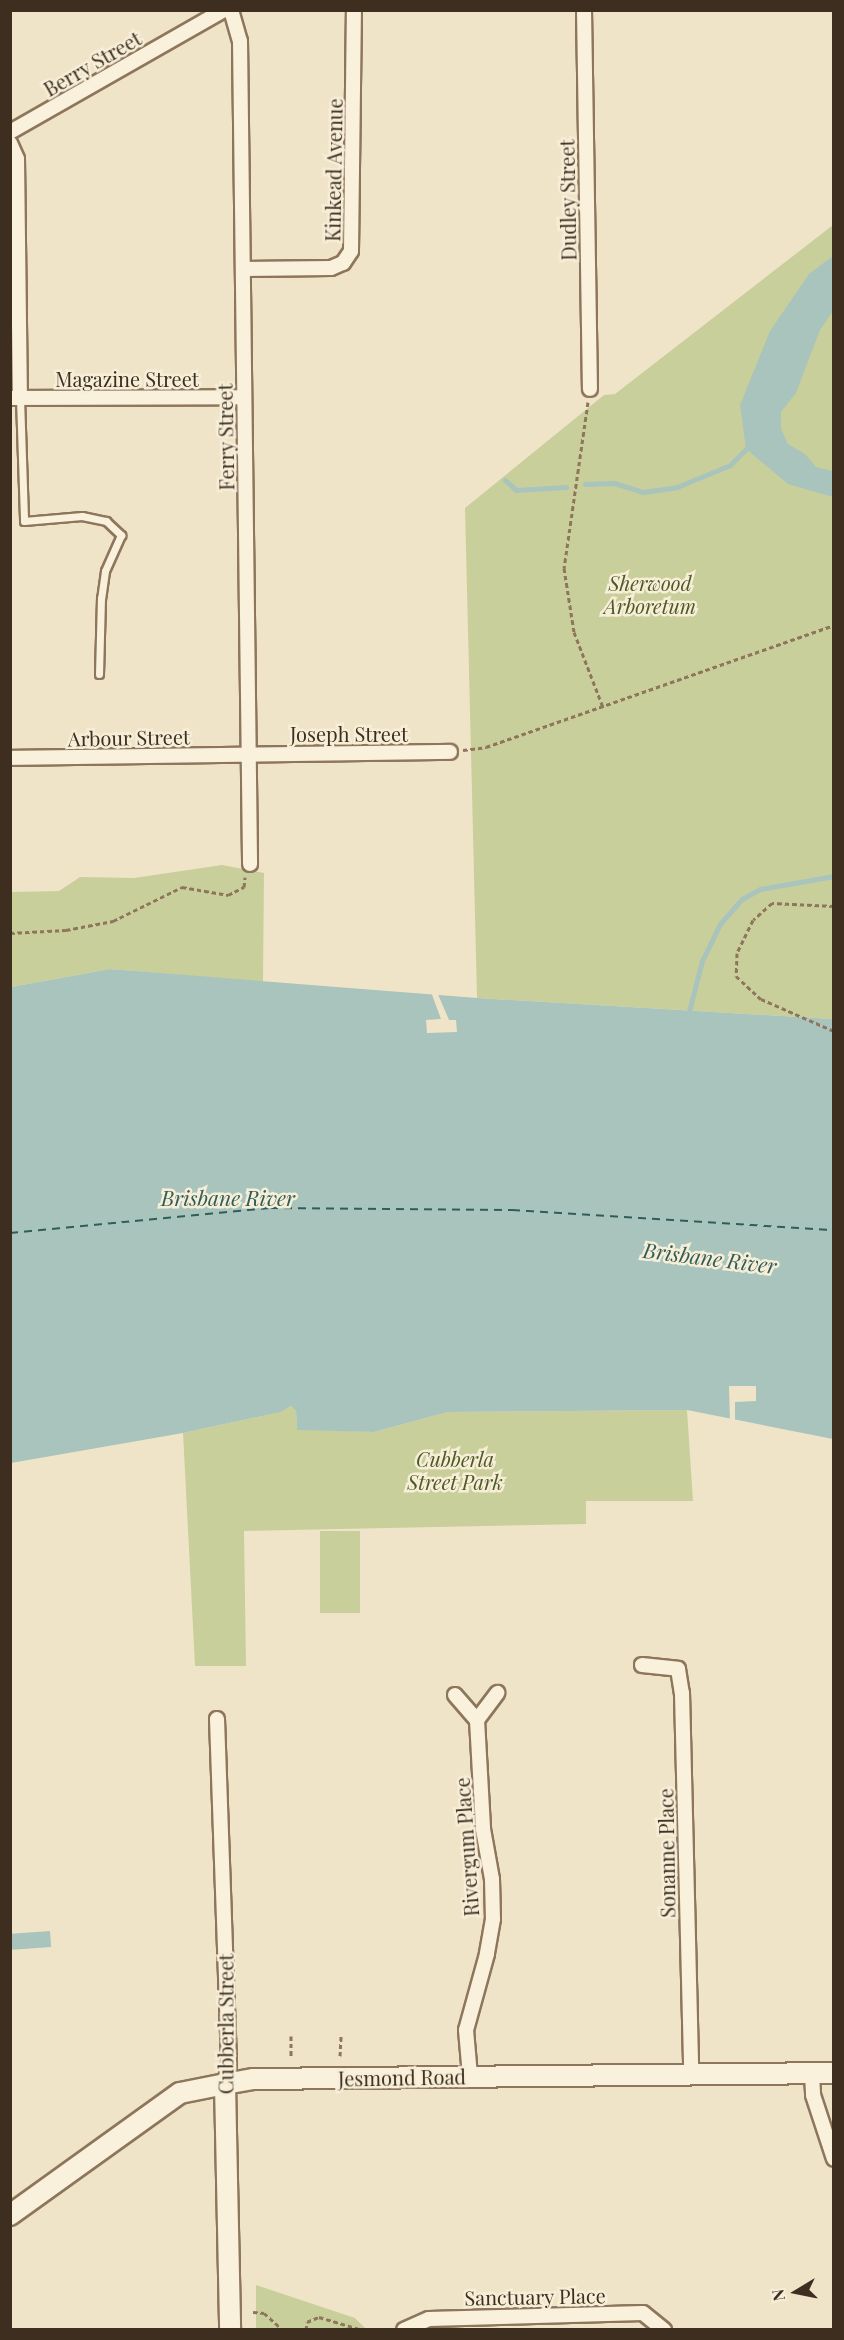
<!DOCTYPE html>
<style>
body{margin:0}
#map{position:relative;width:844px;height:2340px;overflow:hidden;background:#f0e4c8;font-family:"Playfair Display",serif}
div>[style]{position:absolute}
[style*='--x']{left:calc(var(--x)*1px);top:calc(var(--y)*1px);width:calc(var(--w)*1px);rotate:calc(var(--a)*1deg)}
.green>*{inset:0;background:#c9cf9b;transform-origin:0 0}
.water>*{inset:0;background:#a9c4bc;transform-origin:0 0}
.pier>*{inset:0;background:#f0e4c8}
.stream>*{height:5px;margin:-2.5px;padding:0 2.5px;transform-origin:2.5px;border-radius:2.5px;background:#a9c4bc}
.ferry>*{height:1.5px;margin-top:-0.75px;transform-origin:0;background:repeating-linear-gradient(90deg,#2f5d5a 0 8px,transparent 0 14px)}
.path>*{height:3px;margin-top:-1.5px;transform-origin:0;background:repeating-linear-gradient(90deg,#8d765c 0 4.5px,transparent 0 7.5px)}
.roads{filter:drop-shadow(2px 0 #8d765c) drop-shadow(-2px 0 #8d765c) drop-shadow(0 2px #8d765c) drop-shadow(0 -2px #8d765c)}
.lane>*{height:7px;margin:-3.5px;padding:0 3.5px;transform-origin:3.5px;border-radius:3.5px;background:#faf1dc}
.street>*{height:14px;margin:-7px;padding:0 7px;transform-origin:7px;border-radius:7px;background:#faf1dc}
.secondary>*{height:20px;margin:-10px;padding:0 10px;transform-origin:10px;border-radius:10px;background:#faf1dc}
span{translate:-50% -50%;white-space:nowrap;text-align:center;line-height:1.15;-webkit-text-stroke:5px #f7eed8;paint-order:stroke}
.street-label{font-size:20px;color:#3d2e20}
.park-label{font-size:20px;color:#4d5a26;font-style:italic}
.water-label{font-size:21px;color:#2f5d5a;font-style:italic}
.frame{position:absolute;inset:0;border:12px solid #3d2e20;pointer-events:none}
.north{position:absolute;left:766px;top:2262px;width:60px;height:60px;-webkit-text-stroke:4px #f7eed8;paint-order:stroke;rotate:260deg;font-size:16px;font-weight:700;line-height:24px;text-align:center;color:#3d2e20}
.north::after{content:'';display:block;margin:auto;width:21px;height:27px;background:#3d2e20;clip-path:polygon(50% 0,100% 100%,50% 72%,0 100%)}
</style>
<div id="map">
<div class="green">
<div style="clip-path:polygon(833px 225px,833px 1019px,477px 998px,465px 508px,604px 395px,615px 394px)"></div>
<div style="clip-path:polygon(222px 865px,264px 873px,263px 982px,110px 969px,11px 987px,10px 892px,59px 891px,80px 877px,134px 878px)"></div>
<div style="clip-path:polygon(291px 1406px,296px 1411px,297px 1429px,374px 1432px,448px 1412px,687px 1410px,693px 1501px,586px 1501px,586px 1524px,244px 1531px,246px 1666px,195px 1666px,183px 1433px,280px 1412px)"></div>
<div style="left:320px;top:1531px;width:40px;height:82px"></div>
<div style="clip-path:polygon(256px 2285px,355px 2318px,366px 2329px,256px 2329px)"></div>
</div>
<div class="water">
<div style="clip-path:polygon(833px 256px,833px 311px,820px 330px,796px 393px,781px 412px,781px 429px,788px 444px,805px 454px,816px 467px,833px 471px,833px 497px,788px 484px,746px 449px,740px 405px,770px 331px,809px 274px)"></div>
<div style="clip-path:polygon(110px 969px,477px 998px,833px 1019px,833px 1439px,687px 1410px,448px 1412px,374px 1432px,297px 1430px,296px 1411px,291px 1406px,281px 1412px,183px 1433px,11px 1463px,11px 987px)"></div>
<div style="left:50px;top:1931px;width:16px;height:39px;rotate:86deg"></div>
</div>
<div class="pier">
<div style="clip-path:polygon(431px 992px,437px 992px,449px 1020px,456px 1020px,457px 1032px,427px 1033px,426px 1020px,441px 1019px)"></div>
<div style="clip-path:polygon(729px 1386px,756px 1386px,756px 1401px,735px 1402px,735px 1423px,730px 1422px)"></div>
</div>
<div class="stream">
<div style="--x:505;--y:480;--w:15;--a:42"></div>
<div style="--x:516;--y:490;--w:50;--a:-3.4"></div>
<div style="--x:585;--y:484;--w:29;--a:-2"></div>
<div style="--x:614;--y:483;--w:30;--a:17"></div>
<div style="--x:643;--y:492;--w:34;--a:-8"></div>
<div style="--x:677;--y:487;--w:57;--a:-22.5"></div>
<div style="--x:730;--y:465;--w:23;--a:-45"></div>
<div style="--x:687;--y:1019;--w:60;--a:-75.5"></div>
<div style="--x:702;--y:961;--w:41;--a:-64.1"></div>
<div style="--x:720;--y:924;--w:33;--a:-49"></div>
<div style="--x:742;--y:899;--w:21;--a:-29"></div>
<div style="--x:760;--y:889;--w:75;--a:-10"></div>
</div>
<div class="ferry">
<div style="--x:10;--y:1233;--w:261;--a:-5.5"></div>
<div style="--x:270;--y:1208;--w:242;--a:0.5"></div>
<div style="--x:512;--y:1210;--w:323;--a:3.6"></div>
</div>
<div class="path">
<div style="--x:588;--y:402;--w:168;--a:98.2"></div>
<div style="--x:564;--y:568;--w:65;--a:81.1"></div>
<div style="--x:574;--y:632;--w:80;--a:68.9"></div>
<div style="--x:463;--y:750;--w:23;--a:-7"></div>
<div style="--x:486;--y:747;--w:369;--a:-19.3"></div>
<div style="--x:834;--y:906;--w:62;--a:-177.2"></div>
<div style="--x:772;--y:903;--w:25;--a:138"></div>
<div style="--x:753;--y:920;--w:37;--a:116"></div>
<div style="--x:737;--y:953;--w:23;--a:92"></div>
<div style="--x:736;--y:976;--w:34;--a:43"></div>
<div style="--x:761;--y:999;--w:80;--a:23.7"></div>
<div style="--x:10;--y:933;--w:56;--a:-3.1"></div>
<div style="--x:66;--y:930;--w:48;--a:-10.8"></div>
<div style="--x:113;--y:921;--w:77;--a:-26.2"></div>
<div style="--x:182;--y:887;--w:47;--a:9.9"></div>
<div style="--x:228;--y:895;--w:18;--a:-27"></div>
<div style="--x:244;--y:887;--w:10;--a:-84"></div>
<div style="--x:291;--y:2036;--w:20;--a:90"></div>
<div style="--x:340;--y:2056;--w:21;--a:-87"></div>
<div style="--x:253;--y:2312;--w:11;--a:5"></div>
<div style="--x:264;--y:2313;--w:25;--a:42"></div>
<div style="--x:306;--y:2330;--w:8;--a:-83"></div>
<div style="--x:307;--y:2322;--w:13;--a:-23"></div>
<div style="--x:319;--y:2317;--w:46;--a:16.5"></div>
</div>
<div class="roads">
<div class="lane">
<div style="--x:20;--y:398;--w:123;--a:88.1"></div>
<div style="--x:24;--y:521;--w:58;--a:-4.9"></div>
<div style="--x:82;--y:516;--w:25;--a:12"></div>
<div style="--x:106;--y:521;--w:21;--a:43"></div>
<div style="--x:121;--y:535;--w:39;--a:114"></div>
<div style="--x:105;--y:571;--w:27;--a:98"></div>
<div style="--x:101;--y:598;--w:76;--a:91.5"></div>
</div>
<div class="street">
<div style="--x:231;--y:10;--w:32;--a:74"></div>
<div style="--x:240;--y:41;--w:823;--a:89.3"></div>
<div style="--x:584;--y:10;--w:379;--a:89.1"></div>
<div style="--x:10;--y:132;--w:246;--a:-29.7"></div>
<div style="--x:10;--y:143;--w:17;--a:66"></div>
<div style="--x:17;--y:159;--w:239;--a:89.3"></div>
<div style="--x:243;--y:269;--w:88;--a:-0.7"></div>
<div style="--x:331;--y:268;--w:13;--a:-23"></div>
<div style="--x:343;--y:263;--w:14;--a:-56"></div>
<div style="--x:351;--y:251;--w:241;--a:-89.3"></div>
<div style="--x:12;--y:398;--w:232;--a:-0.2"></div>
<div style="--x:10;--y:758;--w:440;--a:-0.8"></div>
<div style="--x:642;--y:1665;--w:36;--a:6"></div>
<div style="--x:678;--y:1669;--w:24;--a:81"></div>
<div style="--x:682;--y:1693;--w:381;--a:88.6"></div>
<div style="--x:455;--y:1695;--w:33;--a:49"></div>
<div style="--x:477;--y:1720;--w:109;--a:86.8"></div>
<div style="--x:483;--y:1829;--w:51;--a:79.8"></div>
<div style="--x:492;--y:1879;--w:40;--a:88.6"></div>
<div style="--x:493;--y:1919;--w:36;--a:100"></div>
<div style="--x:487;--y:1954;--w:79;--a:105.4"></div>
<div style="--x:466;--y:2030;--w:46;--a:85"></div>
<div style="--x:217;--y:1719;--w:346;--a:88"></div>
<div style="--x:229;--y:2065;--w:19;--a:102"></div>
<div style="--x:477;--y:1720;--w:34;--a:-53"></div>
<div style="--x:812;--y:2074;--w:21;--a:87"></div>
<div style="--x:813;--y:2095;--w:67;--a:71.8"></div>
<div style="--x:404;--y:2330;--w:27;--a:-24"></div>
<div style="--x:429;--y:2319;--w:214;--a:-1.6"></div>
<div style="--x:643;--y:2313;--w:27;--a:39"></div>
</div>
<div class="secondary">
<div style="--x:225;--y:2084;--w:246;--a:88.8"></div>
<div style="--x:10;--y:2215;--w:209;--a:-35.7"></div>
<div style="--x:180;--y:2093;--w:46;--a:-11.3"></div>
<div style="--x:225;--y:2084;--w:29;--a:-10"></div>
<div style="--x:254;--y:2079;--w:580;--a:-0.59"></div>
</div>
</div>
<div class="street-label">
<span style="left:92px;top:63px;rotate:-30deg">Berry Street</span>
<span style="left:333px;top:170px;rotate:-89deg">Kinkead Avenue</span>
<span style="left:567px;top:200px;rotate:-91deg">Dudley Street</span>
<span style="left:127px;top:378px">Magazine Street</span>
<span style="left:225px;top:437px;rotate:-91deg">Ferry Street</span>
<span style="left:349px;top:733px">Joseph Street</span>
<span style="left:129px;top:737px;rotate:-1deg">Arbour Street</span>
<span style="left:466px;top:1847px;rotate:-94deg">Rivergum Place</span>
<span style="left:666px;top:1853px;rotate:-91deg">Sonanne Place</span>
<span style="left:225px;top:2024px;rotate:-90deg">Cubberla Street</span>
<span style="left:402px;top:2077px;rotate:-1deg">Jesmond Road</span>
<span style="left:535px;top:2296px;rotate:-1deg">Sanctuary Place</span>
</div>
<div class="park-label">
<span style="left:650px;top:594px">Sherwood<br>Arboretum</span>
<span style="left:455px;top:1470px">Cubberla<br>Street Park</span>
</div>
<div class="water-label">
<span style="left:228px;top:1197px">Brisbane River</span>
<span style="left:710px;top:1257px;rotate:7deg">Brisbane River</span>
</div>
<div class="frame"></div>
<div class="north">N</div>
</div>
